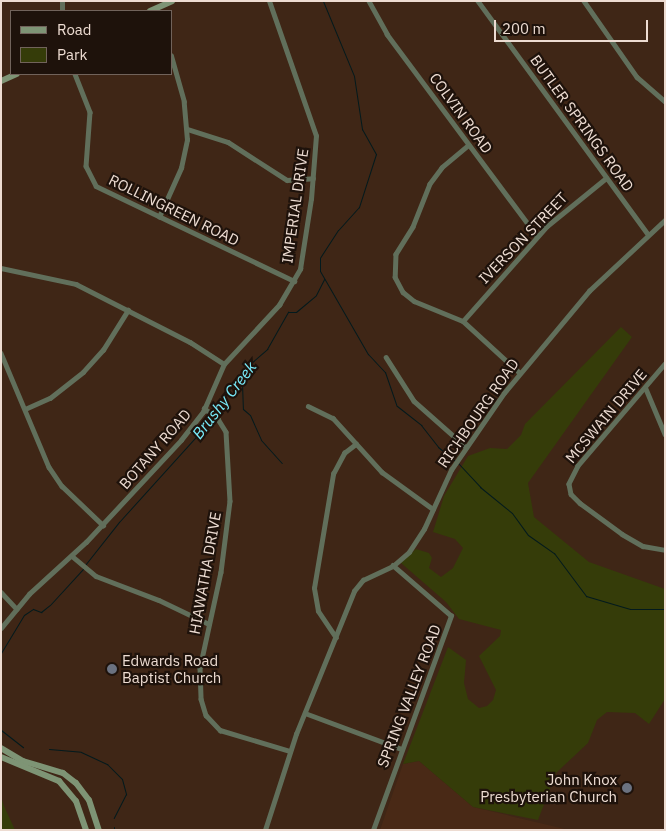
<!DOCTYPE html>
<style>
body{margin:0}
#map{position:relative;width:666px;height:831px;overflow:hidden;background:#3f2616;font-family:"IBM Plex Sans",sans-serif}
div>[style]{position:absolute}
[style*='--x']{left:calc(var(--x)*1px);top:calc(var(--y)*1px);width:calc(var(--w)*1px);rotate:calc(var(--a)*1deg)}
.built>*{inset:0;background:#492916}
.green>*{inset:0;background:#353c09}
.stream>*{height:1px;margin:-0.5px;padding:0 0.5px;transform-origin:0.5px;border-radius:0.5px;background:#031a1d}
.street>*{height:4.5px;margin:-2.25px;padding:0 2.25px;transform-origin:2.25px;border-radius:2.25px;background:#616f5b}
.secondary>*{height:6px;margin:-3px;padding:0 3px;transform-origin:3px;border-radius:3px;background:#7e9475}
.dots>*{width:14px;height:14px;translate:-50% -50%;box-sizing:border-box;border:2px solid #1e120b;border-radius:50%}
span{translate:-50% -50%;white-space:nowrap;text-align:center;line-height:1.15;-webkit-text-stroke:4.5px #1e120b;paint-order:stroke}
.street-label{font-size:15px;color:#eddcd2}
.poi-label{font-size:15px;color:#eddcd2}
.left{translate:0 -50%;text-align:left}
.right{translate:-100% -50%;text-align:right}
.water-label{font-size:16px;color:#79ecfb;font-style:italic}
.frame{position:absolute;inset:0;border:2px solid #eddcd2;pointer-events:none}
.legend{position:absolute;left:10px;top:10px;width:162px;height:65px;box-sizing:border-box;background:#1e120b;border:1px solid #71635b;margin:0;padding:6px 9px;list-style:none;font-size:15px;color:#eddcd2}
.legend li{display:flex;align-items:center;gap:10px;height:25px}
.legend b{width:25px;border:1px solid #71635b}
.scale{position:absolute;left:494px;top:20px;width:154px;height:22px;box-sizing:border-box;border:2px solid #eddcd2;border-top:0;padding-left:6px;font-size:15px;line-height:18px;white-space:nowrap;color:#eddcd2;-webkit-text-stroke:4px #1e120b;paint-order:stroke}
</style>
<div id="map">
<div class="built">
<div style="clip-path:polygon(419px 761px,473px 807px,569px 830px,380px 830px,403px 764px)"></div>
</div>
<div class="green">
<div style="clip-path:polygon(621px 327px,632px 337px,528px 483px,534px 517px,589px 562px,665px 589px,665px 699px,649px 724px,635px 713px,607px 712px,597px 720px,588px 743px,556px 773px,538px 820px,473px 807px,419px 761px,403px 764px,448px 647px,466px 660px,464px 683px,468px 699px,479px 708px,487px 706px,493px 700px,496px 690px,479px 656px,500px 636px,501px 630px,459px 619px,446px 602px,401px 563px,416px 549px,429px 553px,432px 558px,429px 568px,441px 577px,453px 568px,463px 548px,455px 539px,433px 532px,444px 496px,468px 456px,490px 448px,507px 449px,521px 435px,525px 424px)"></div>
<div style="clip-path:polygon(1px 797px,4px 806px,15px 830px,1px 830px)"></div>
</div>
<div class="stream">
<div style="--x:323;--y:1;--w:81;--a:67.5"></div>
<div style="--x:354;--y:76;--w:54;--a:81.4"></div>
<div style="--x:362;--y:129;--w:29;--a:61"></div>
<div style="--x:376;--y:154;--w:56;--a:107.8"></div>
<div style="--x:359;--y:207;--w:31;--a:132"></div>
<div style="--x:338;--y:230;--w:33;--a:123"></div>
<div style="--x:320;--y:258;--w:13;--a:90"></div>
<div style="--x:320;--y:271;--w:96;--a:60"></div>
<div style="--x:368;--y:354;--w:25;--a:47"></div>
<div style="--x:385;--y:372;--w:36;--a:71"></div>
<div style="--x:397;--y:406;--w:31;--a:38"></div>
<div style="--x:421;--y:425;--w:28;--a:52"></div>
<div style="--x:438;--y:447;--w:22;--a:39"></div>
<div style="--x:242;--y:383;--w:26;--a:88"></div>
<div style="--x:243;--y:409;--w:9;--a:41"></div>
<div style="--x:250;--y:415;--w:27;--a:66"></div>
<div style="--x:261;--y:440;--w:31;--a:48"></div>
<div style="--x:215;--y:415;--w:30;--a:-62"></div>
<div style="--x:229;--y:389;--w:15;--a:-28"></div>
<div style="--x:242;--y:382;--w:20;--a:-66"></div>
<div style="--x:250;--y:364;--w:23;--a:-41"></div>
<div style="--x:267;--y:349;--w:43;--a:-60.4"></div>
<div style="--x:288;--y:312;--w:8;--a:0"></div>
<div style="--x:296;--y:312;--w:26;--a:-40"></div>
<div style="--x:316;--y:295;--w:18;--a:-63"></div>
<div style="--x:458;--y:463;--w:33;--a:47"></div>
<div style="--x:480;--y:487;--w:41;--a:39.1"></div>
<div style="--x:512;--y:513;--w:27;--a:54"></div>
<div style="--x:528;--y:535;--w:32;--a:35"></div>
<div style="--x:554;--y:553;--w:54;--a:53.3"></div>
<div style="--x:586;--y:596;--w:46;--a:16.5"></div>
<div style="--x:630;--y:609;--w:35;--a:0"></div>
<div style="--x:85;--y:565;--w:55;--a:-51.7"></div>
<div style="--x:119;--y:522;--w:140;--a:-47.9"></div>
<div style="--x:1;--y:653;--w:44;--a:-58.8"></div>
<div style="--x:24;--y:615;--w:11;--a:-34"></div>
<div style="--x:33;--y:609;--w:9;--a:21"></div>
<div style="--x:41;--y:612;--w:11;--a:-38"></div>
<div style="--x:50;--y:605;--w:49;--a:-47.5"></div>
<div style="--x:1;--y:730;--w:28;--a:38"></div>
<div style="--x:49;--y:749;--w:32;--a:5"></div>
<div style="--x:81;--y:752;--w:29;--a:25"></div>
<div style="--x:107;--y:764;--w:21;--a:45"></div>
<div style="--x:122;--y:779;--w:16;--a:75"></div>
<div style="--x:126;--y:794;--w:27;--a:117"></div>
<div style="--x:114;--y:827;--w:3;--a:90"></div>
</div>
<div class="street">
<div style="--x:369;--y:1;--w:38;--a:61"></div>
<div style="--x:387;--y:34;--w:252;--a:53.4"></div>
<div style="--x:478;--y:1;--w:288;--a:53.9"></div>
<div style="--x:584;--y:1;--w:93;--a:55.1"></div>
<div style="--x:637;--y:77;--w:37;--a:41"></div>
<div style="--x:62;--y:11;--w:10;--a:-90"></div>
<div style="--x:75;--y:74;--w:41;--a:68.5"></div>
<div style="--x:90;--y:112;--w:54;--a:94.2"></div>
<div style="--x:86;--y:166;--w:22;--a:63"></div>
<div style="--x:96;--y:186;--w:220;--a:25.6"></div>
<div style="--x:187;--y:129;--w:43;--a:17.6"></div>
<div style="--x:228;--y:142;--w:70;--a:32.8"></div>
<div style="--x:287;--y:180;--w:26;--a:-4"></div>
<div style="--x:469;--y:145;--w:35;--a:140"></div>
<div style="--x:442;--y:168;--w:20;--a:127"></div>
<div style="--x:430;--y:184;--w:46;--a:111.6"></div>
<div style="--x:413;--y:227;--w:32;--a:122"></div>
<div style="--x:396;--y:254;--w:23;--a:92"></div>
<div style="--x:395;--y:277;--w:17;--a:62"></div>
<div style="--x:403;--y:292;--w:14;--a:39"></div>
<div style="--x:414;--y:301;--w:53;--a:22.2"></div>
<div style="--x:463;--y:321;--w:77;--a:42.4"></div>
<div style="--x:159;--y:217;--w:54;--a:-65.8"></div>
<div style="--x:181;--y:168;--w:29;--a:-78"></div>
<div style="--x:187;--y:140;--w:38;--a:-95"></div>
<div style="--x:184;--y:102;--w:48;--a:-105.8"></div>
<div style="--x:1;--y:268;--w:77;--a:12"></div>
<div style="--x:76;--y:284;--w:128;--a:27"></div>
<div style="--x:190;--y:342;--w:40;--a:32.9"></div>
<div style="--x:463;--y:321;--w:127;--a:-48.5"></div>
<div style="--x:547;--y:226;--w:76;--a:-39.1"></div>
<div style="--x:1;--y:353;--w:124;--a:67.2"></div>
<div style="--x:49;--y:467;--w:23;--a:56"></div>
<div style="--x:62;--y:486;--w:57;--a:43.6"></div>
<div style="--x:386;--y:357;--w:52;--a:57.5"></div>
<div style="--x:414;--y:401;--w:69;--a:41.5"></div>
<div style="--x:665;--y:364;--w:134;--a:130.5"></div>
<div style="--x:578;--y:466;--w:20;--a:117"></div>
<div style="--x:569;--y:484;--w:10;--a:79"></div>
<div style="--x:571;--y:494;--w:13;--a:45"></div>
<div style="--x:580;--y:503;--w:52;--a:36.4"></div>
<div style="--x:622;--y:534;--w:24;--a:30"></div>
<div style="--x:643;--y:546;--w:22;--a:10"></div>
<div style="--x:646;--y:389;--w:49;--a:67.1"></div>
<div style="--x:308;--y:406;--w:28;--a:26"></div>
<div style="--x:333;--y:418;--w:73;--a:47.8"></div>
<div style="--x:382;--y:472;--w:63;--a:36"></div>
<div style="--x:204;--y:408;--w:18;--a:38"></div>
<div style="--x:218;--y:419;--w:15;--a:58"></div>
<div style="--x:226;--y:432;--w:69;--a:86.7"></div>
<div style="--x:230;--y:501;--w:72;--a:97.2"></div>
<div style="--x:221;--y:572;--w:98;--a:102.3"></div>
<div style="--x:200;--y:668;--w:31;--a:88"></div>
<div style="--x:201;--y:699;--w:17;--a:73"></div>
<div style="--x:206;--y:715;--w:21;--a:47"></div>
<div style="--x:220;--y:730;--w:73;--a:16.7"></div>
<div style="--x:25;--y:409;--w:27;--a:-24"></div>
<div style="--x:50;--y:398;--w:42;--a:-38.2"></div>
<div style="--x:83;--y:372;--w:30;--a:-48"></div>
<div style="--x:103;--y:350;--w:47;--a:-58"></div>
<div style="--x:72;--y:556;--w:31;--a:40"></div>
<div style="--x:96;--y:576;--w:67;--a:20.9"></div>
<div style="--x:159;--y:600;--w:55;--a:25.6"></div>
<div style="--x:1;--y:592;--w:23;--a:47"></div>
<div style="--x:1;--y:628;--w:44;--a:-50.5"></div>
<div style="--x:29;--y:594;--w:77;--a:-42.4"></div>
<div style="--x:86;--y:542;--w:139;--a:-47"></div>
<div style="--x:181;--y:440;--w:36;--a:-52"></div>
<div style="--x:203;--y:412;--w:52;--a:-66.4"></div>
<div style="--x:224;--y:364;--w:81;--a:-47"></div>
<div style="--x:279;--y:305;--w:42;--a:-59.7"></div>
<div style="--x:300;--y:269;--w:71;--a:-81.1"></div>
<div style="--x:311;--y:199;--w:63;--a:-85.5"></div>
<div style="--x:316;--y:136;--w:143;--a:-109.2"></div>
<div style="--x:336;--y:638;--w:32;--a:-124"></div>
<div style="--x:318;--y:611;--w:23;--a:-100"></div>
<div style="--x:314;--y:588;--w:116;--a:-80.5"></div>
<div style="--x:333;--y:474;--w:24;--a:-62"></div>
<div style="--x:344;--y:453;--w:15;--a:-37"></div>
<div style="--x:305;--y:713;--w:103;--a:20.4"></div>
<div style="--x:265;--y:830;--w:101;--a:-72.1"></div>
<div style="--x:296;--y:734;--w:154;--a:-67.9"></div>
<div style="--x:354;--y:591;--w:14;--a:-51"></div>
<div style="--x:363;--y:580;--w:33;--a:-25"></div>
<div style="--x:393;--y:566;--w:21;--a:-41"></div>
<div style="--x:409;--y:552;--w:27;--a:-57"></div>
<div style="--x:424;--y:529;--w:65;--a:-65.4"></div>
<div style="--x:451;--y:470;--w:93;--a:-55.5"></div>
<div style="--x:504;--y:393;--w:133;--a:-50.2"></div>
<div style="--x:589;--y:291;--w:104;--a:-43.1"></div>
<div style="--x:373;--y:830;--w:228;--a:-70"></div>
<div style="--x:451;--y:616;--w:77;--a:-139.2"></div>
</div>
<div class="secondary">
<div style="--x:150;--y:11;--w:24;--a:-24"></div>
<div style="--x:1;--y:81;--w:17;--a:-24"></div>
<div style="--x:1;--y:748;--w:26;--a:31"></div>
<div style="--x:23;--y:761;--w:42;--a:16.7"></div>
<div style="--x:63;--y:773;--w:16;--a:38"></div>
<div style="--x:76;--y:783;--w:21;--a:53"></div>
<div style="--x:89;--y:800;--w:32;--a:72"></div>
<div style="--x:1;--y:757;--w:63;--a:22.5"></div>
<div style="--x:59;--y:781;--w:26;--a:50"></div>
<div style="--x:76;--y:801;--w:31;--a:71"></div>
</div>
<div class="dots">
<div style="left:112px;top:669px;background:#6b7280"></div>
<div style="left:627px;top:788px;background:#6b7280"></div>
</div>
<div class="street-label">
<span style="left:461px;top:113px;rotate:54deg">COLVIN ROAD</span>
<span style="left:582px;top:123px;rotate:54deg">BUTLER SPRINGS ROAD</span>
<span style="left:295px;top:206px;rotate:-82deg">IMPERIAL DRIVE</span>
<span style="left:174px;top:210px;rotate:26deg">ROLLINGREEN ROAD</span>
<span style="left:523px;top:238px;rotate:-46deg">IVERSON STREET</span>
<span style="left:478px;top:413px;rotate:-55deg">RICHBOURG ROAD</span>
<span style="left:606px;top:416px;rotate:-50deg">MCSWAIN DRIVE</span>
<span style="left:155px;top:449px;rotate:-49deg">BOTANY ROAD</span>
<span style="left:205px;top:573px;rotate:-80deg">HIAWATHA DRIVE</span>
<span style="left:409px;top:696px;rotate:-69deg">SPRING VALLEY ROAD</span>
</div>
<div class="poi-label">
<span class="left" style="left:122px;top:669px">Edwards Road<br>Baptist Church</span>
<span class="right" style="left:617px;top:788px">John Knox<br>Presbyterian Church</span>
</div>
<div class="water-label">
<span style="left:224px;top:400px;rotate:-52deg">Brushy Creek</span>
</div>
<div class="frame"></div>
<ul class="legend">
<li><b style="height:6px;background:#7e9475"></b>Road</li>
<li><b style="height:14px;background:#353c09"></b>Park</li>
</ul>
<div class="scale">200 m</div>
</div>
